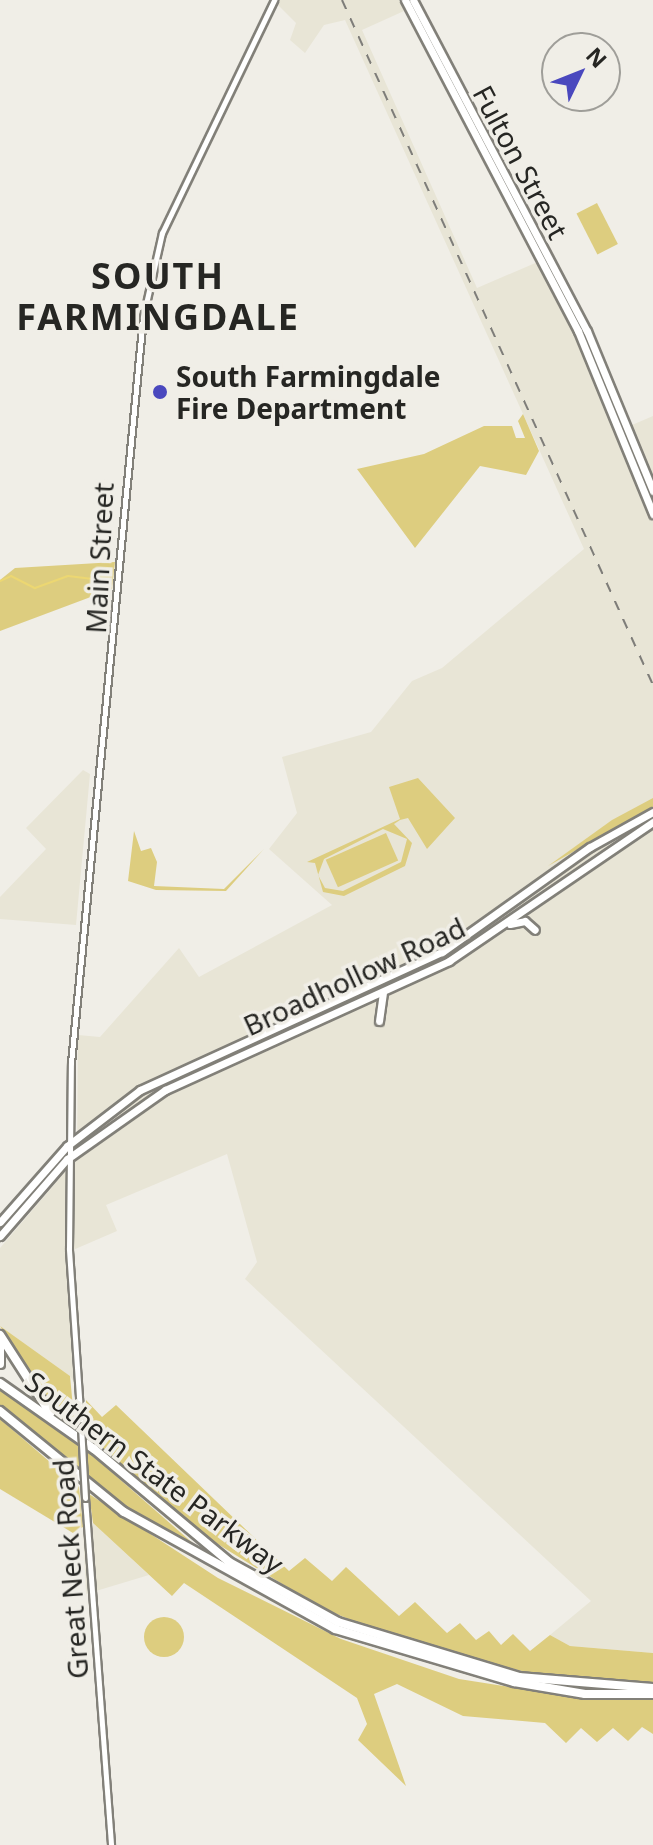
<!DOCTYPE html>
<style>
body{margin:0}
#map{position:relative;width:653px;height:1845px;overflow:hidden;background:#f0eee7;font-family:"Noto Sans",sans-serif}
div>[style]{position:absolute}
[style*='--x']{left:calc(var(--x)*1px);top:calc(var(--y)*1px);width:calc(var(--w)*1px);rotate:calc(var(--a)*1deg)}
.built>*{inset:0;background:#e8e5d6}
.green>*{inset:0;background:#ddcd7f;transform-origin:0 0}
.round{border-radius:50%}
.stream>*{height:2px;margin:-1px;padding:0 1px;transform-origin:1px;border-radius:1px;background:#ecd772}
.roads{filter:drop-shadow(2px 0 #828079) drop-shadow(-2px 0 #828079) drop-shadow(0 2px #828079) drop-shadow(0 -2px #828079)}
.secondary>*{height:5px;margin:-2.5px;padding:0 2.5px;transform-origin:2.5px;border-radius:2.5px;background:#fff}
.primary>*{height:7px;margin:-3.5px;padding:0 3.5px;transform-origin:3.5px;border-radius:3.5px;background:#fff}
.highway>*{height:8px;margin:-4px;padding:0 4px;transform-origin:4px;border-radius:4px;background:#fff}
.rail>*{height:2px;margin-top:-1px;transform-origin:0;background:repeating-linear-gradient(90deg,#7e7d79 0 10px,transparent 0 20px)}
.bridges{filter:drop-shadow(2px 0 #828079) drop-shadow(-2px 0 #828079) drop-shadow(0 2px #828079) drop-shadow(0 -2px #828079)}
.secondary-bridge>*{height:5px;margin:-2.5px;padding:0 2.5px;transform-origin:2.5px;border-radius:2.5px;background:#fff}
.dots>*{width:22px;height:22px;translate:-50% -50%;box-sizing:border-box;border:4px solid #f0eee7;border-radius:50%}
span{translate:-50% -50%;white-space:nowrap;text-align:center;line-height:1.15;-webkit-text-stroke:7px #f0eee7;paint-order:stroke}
.street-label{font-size:28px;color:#262623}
.poi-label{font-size:28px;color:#262623;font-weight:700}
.left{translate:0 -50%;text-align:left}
.district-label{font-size:36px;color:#262623;font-weight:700;letter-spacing:2px}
.north{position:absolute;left:541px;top:32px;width:80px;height:80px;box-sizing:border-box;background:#f0eee7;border:2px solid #9f9e99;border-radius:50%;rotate:47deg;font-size:22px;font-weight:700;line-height:32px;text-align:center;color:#262623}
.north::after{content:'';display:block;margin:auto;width:28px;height:36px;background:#4a48be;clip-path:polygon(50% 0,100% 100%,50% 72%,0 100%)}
</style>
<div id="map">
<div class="built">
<div style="clip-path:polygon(273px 0,399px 0,404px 11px,362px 30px,477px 288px,540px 261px,589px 355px,653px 520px,653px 1653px,570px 1646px,550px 1635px,591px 1601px,245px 1279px,257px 1262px,227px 1154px,106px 1205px,117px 1231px,73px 1250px,82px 1395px,70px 1376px,0 1326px,0 1248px,77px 1158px,78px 1035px,100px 1037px,179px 948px,199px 977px,332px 905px,269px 849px,297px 813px,282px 757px,371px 732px,412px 681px,442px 668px,584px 549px,345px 20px,324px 25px,305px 53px,290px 40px,296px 23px)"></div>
<div style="clip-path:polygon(653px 416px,653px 482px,632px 425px)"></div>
<div style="clip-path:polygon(83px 770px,90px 774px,76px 925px,0 919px,0 897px,46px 849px,26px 828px)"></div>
<div style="clip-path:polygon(93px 1523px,149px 1575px,86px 1594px,83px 1527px)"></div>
</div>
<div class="green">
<div style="left:597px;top:203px;width:46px;height:23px;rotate:63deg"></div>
<div style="clip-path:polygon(523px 414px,539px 451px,526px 475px,480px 466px,415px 548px,357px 469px,424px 454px,484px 426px,512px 426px,516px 438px,525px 438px,518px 421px)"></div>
<div style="clip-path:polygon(115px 562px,112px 589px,0 631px,0 580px,15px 568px)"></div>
<div style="clip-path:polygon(evenodd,418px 778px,455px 818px,427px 849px,408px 818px,400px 820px,394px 824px,412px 843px,405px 866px,344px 896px,323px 892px,315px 863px,307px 862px,400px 819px,389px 787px,418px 778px,383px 829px,407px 839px,401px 862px,343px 891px,325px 888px,318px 875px,324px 859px,383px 829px)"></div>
<div style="clip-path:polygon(653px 798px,653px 807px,548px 866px,612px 820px)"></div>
<div style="clip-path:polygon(134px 831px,141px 851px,151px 848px,157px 862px,154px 886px,224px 889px,264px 849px,226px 891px,156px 890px,128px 881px)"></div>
<div style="left:386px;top:833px;width:30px;height:66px;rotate:66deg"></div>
<div style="clip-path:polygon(0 1326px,70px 1376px,75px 1429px,40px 1400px)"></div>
<div style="clip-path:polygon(0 1389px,76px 1441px,212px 1560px,103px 1492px,0 1405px)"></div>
<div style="clip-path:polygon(86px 1400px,102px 1417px,116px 1405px,289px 1571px,305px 1558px,332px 1581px,346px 1567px,399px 1616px,415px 1602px,447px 1633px,460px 1623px,476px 1640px,489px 1631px,501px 1645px,513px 1634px,530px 1651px,550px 1635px,570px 1646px,653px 1653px,653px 1683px,530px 1673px,393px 1638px,318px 1606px,200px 1533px,86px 1435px)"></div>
<div style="clip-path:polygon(0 1419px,79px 1487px,83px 1527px,73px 1533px,0 1489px)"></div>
<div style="clip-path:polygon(89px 1494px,218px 1578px,341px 1639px,459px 1679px,593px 1700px,653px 1700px,653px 1734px,642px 1727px,628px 1741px,613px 1728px,597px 1742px,581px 1728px,566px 1743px,545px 1723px,463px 1716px,397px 1684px,374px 1694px,406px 1786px,358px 1740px,367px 1724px,357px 1698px,184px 1583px,172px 1596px,93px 1523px)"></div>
<div class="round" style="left:144px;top:1617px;width:40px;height:40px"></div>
</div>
<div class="stream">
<div style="--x:0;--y:581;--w:12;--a:-24"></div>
<div style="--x:11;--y:576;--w:27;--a:27"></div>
<div style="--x:35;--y:588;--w:35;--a:-20"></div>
<div style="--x:68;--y:576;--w:25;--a:7"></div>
<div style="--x:93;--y:579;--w:18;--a:-38"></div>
</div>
<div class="roads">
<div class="secondary">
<div style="--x:81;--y:1426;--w:178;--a:-93.9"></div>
<div style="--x:69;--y:1248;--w:185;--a:-89.4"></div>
<div style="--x:71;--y:1063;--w:749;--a:-84.49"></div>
<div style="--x:143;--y:317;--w:86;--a:-77.3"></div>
<div style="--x:162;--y:233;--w:259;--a:-64.3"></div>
<div style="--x:85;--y:1498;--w:348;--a:85.7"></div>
</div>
<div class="primary">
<div style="--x:405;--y:0;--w:373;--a:62.4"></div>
<div style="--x:578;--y:331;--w:198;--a:67.7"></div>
<div style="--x:413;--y:0;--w:374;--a:62.3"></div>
<div style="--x:587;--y:331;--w:173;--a:67.6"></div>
<div style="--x:510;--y:924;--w:15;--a:-11"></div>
<div style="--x:525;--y:921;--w:13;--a:42"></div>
<div style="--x:379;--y:1021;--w:28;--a:-82"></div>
<div style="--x:0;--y:1222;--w:101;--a:-48.6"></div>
<div style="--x:67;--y:1146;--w:92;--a:-37.5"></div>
<div style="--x:140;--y:1090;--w:332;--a:-24.6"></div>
<div style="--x:442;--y:952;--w:181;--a:-35.4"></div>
<div style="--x:590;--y:847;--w:72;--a:-29.1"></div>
<div style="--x:0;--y:1236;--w:102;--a:-49"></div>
<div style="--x:67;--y:1159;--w:120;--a:-35.1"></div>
<div style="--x:165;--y:1090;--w:312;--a:-24.4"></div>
<div style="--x:449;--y:961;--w:247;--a:-34.3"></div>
</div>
<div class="highway">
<div style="--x:0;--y:1335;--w:93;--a:57.3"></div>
<div style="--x:0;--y:1340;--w:24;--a:90"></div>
<div style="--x:0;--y:1383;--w:115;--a:35.1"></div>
<div style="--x:94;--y:1449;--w:176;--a:39.9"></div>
<div style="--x:229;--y:1562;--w:124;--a:28.8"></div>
<div style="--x:338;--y:1622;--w:189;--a:16.9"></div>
<div style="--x:519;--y:1677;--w:134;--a:4.7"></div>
<div style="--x:0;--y:1411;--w:160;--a:39.2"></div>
<div style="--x:124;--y:1512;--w:241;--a:29"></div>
<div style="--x:335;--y:1629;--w:187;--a:16.5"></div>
<div style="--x:514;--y:1682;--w:72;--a:9.6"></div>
<div style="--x:585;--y:1694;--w:68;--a:0"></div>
</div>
</div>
<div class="rail">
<div style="--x:342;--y:0;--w:752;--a:65.58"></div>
</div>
<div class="bridges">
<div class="secondary-bridge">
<div style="--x:81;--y:1426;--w:72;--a:86.8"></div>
</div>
</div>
<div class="dots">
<div style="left:160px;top:392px;background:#4a48be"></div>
</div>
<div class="street-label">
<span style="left:521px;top:162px;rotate:62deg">Fulton Street</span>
<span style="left:99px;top:558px;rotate:-87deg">Main Street</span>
<span style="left:354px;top:976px;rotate:-25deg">Broadhollow Road</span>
<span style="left:155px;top:1472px;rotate:37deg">Southern State Parkway</span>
<span style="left:70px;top:1569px;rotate:-94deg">Great Neck Road</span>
</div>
<div class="poi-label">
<span class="left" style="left:176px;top:392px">South Farmingdale<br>Fire Department</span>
</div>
<div class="district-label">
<span style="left:158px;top:296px">SOUTH<br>FARMINGDALE</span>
</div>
<div class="north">N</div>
</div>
